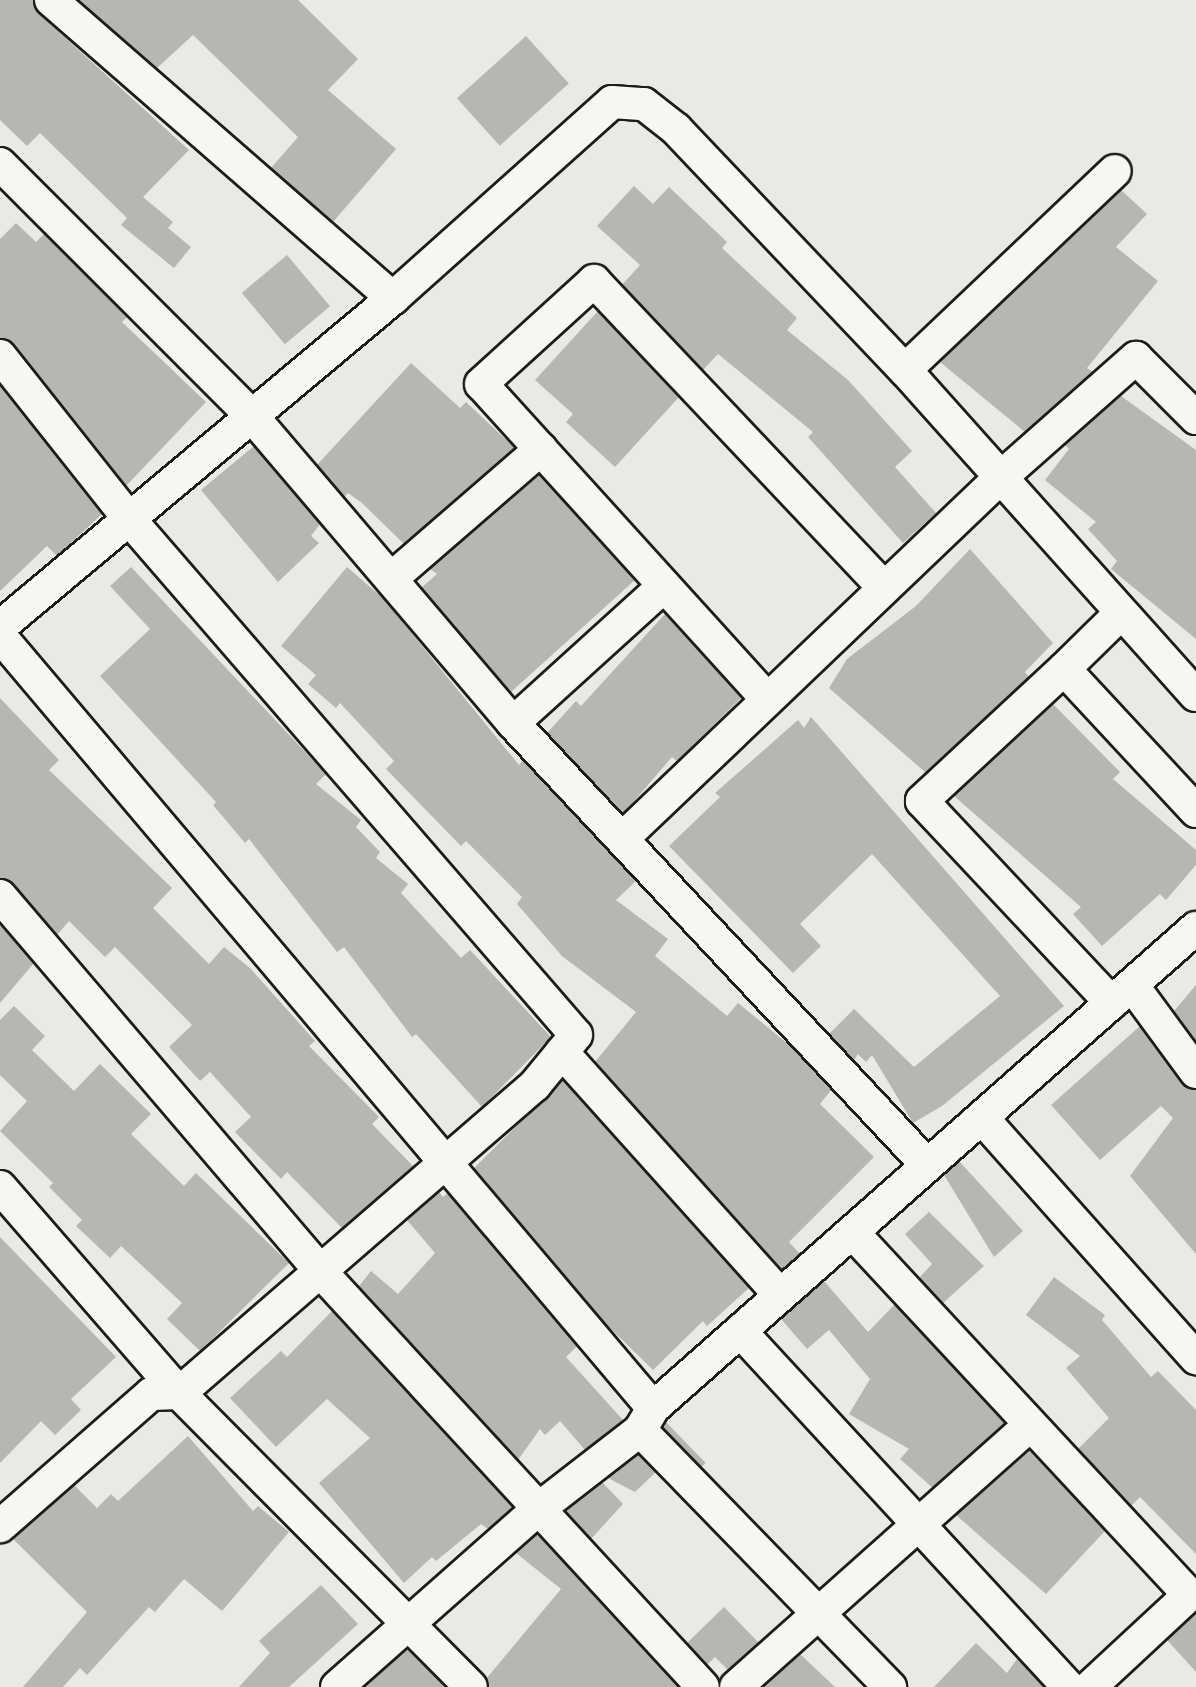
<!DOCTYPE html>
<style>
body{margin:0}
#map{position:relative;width:1196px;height:1687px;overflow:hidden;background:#e9e9e5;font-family:Pangolin,sans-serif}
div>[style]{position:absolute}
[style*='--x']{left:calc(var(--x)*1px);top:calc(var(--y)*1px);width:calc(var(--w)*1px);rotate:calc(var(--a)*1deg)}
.building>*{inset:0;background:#b6b6b3;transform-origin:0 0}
.roads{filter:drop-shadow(2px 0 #1c1c1c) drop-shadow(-2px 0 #1c1c1c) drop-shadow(0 2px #1c1c1c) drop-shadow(0 -2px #1c1c1c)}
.minor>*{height:32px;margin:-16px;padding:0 16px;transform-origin:16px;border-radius:16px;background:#f6f6f2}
span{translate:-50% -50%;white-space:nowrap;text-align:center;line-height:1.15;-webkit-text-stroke:6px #f6f6f2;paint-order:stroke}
</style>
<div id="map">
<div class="building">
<div style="clip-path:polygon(0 0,33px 0,39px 14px,189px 150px,143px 197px,173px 222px,168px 228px,191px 247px,174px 268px,121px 225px,127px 218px,40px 133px,27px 146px,0 120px)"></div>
<div style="clip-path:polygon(78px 0,298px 0,358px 59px,328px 90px,396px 149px,333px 222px,271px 168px,298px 137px,193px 35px,157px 68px)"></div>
<div style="left:526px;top:36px;width:64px;height:93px;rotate:48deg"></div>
<div style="clip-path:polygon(634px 186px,653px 204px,669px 187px,727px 242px,722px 248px,797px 318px,787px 330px,848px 380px,912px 451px,895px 467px,936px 513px,903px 543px,808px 437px,813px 432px,718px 354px,703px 370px,622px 285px,640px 265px,597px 226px)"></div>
<div style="clip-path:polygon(1121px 190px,1147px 214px,1116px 247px,1158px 281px,1087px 368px,1093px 372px,1025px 432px,940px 362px)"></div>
<div style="clip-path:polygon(16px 223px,36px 242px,44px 234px,127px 317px,122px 322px,206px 402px,126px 486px,14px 345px,0 338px,0 239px)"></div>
<div style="left:287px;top:255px;width:67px;height:59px;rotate:50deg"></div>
<div style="clip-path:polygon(598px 311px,679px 397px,615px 467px,566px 422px,573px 414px,535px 380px)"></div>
<div style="clip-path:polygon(411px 363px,460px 408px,466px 402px,515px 448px,404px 544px,362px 503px,348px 493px,344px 497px,317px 465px)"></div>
<div style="clip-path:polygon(0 385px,102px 514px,57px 556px,47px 546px,0 591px)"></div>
<div style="clip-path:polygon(1121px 396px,1196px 450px,1196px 639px,1111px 569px,1117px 561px,1088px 529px,1096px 522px,1045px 480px,1069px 449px,1065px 445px)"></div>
<div style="clip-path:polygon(254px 446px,320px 524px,311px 536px,319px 543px,278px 582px,201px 490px)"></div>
<div style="clip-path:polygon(539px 475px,635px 580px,511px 692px,421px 588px,437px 574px,430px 569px)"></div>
<div style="clip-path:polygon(970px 549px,1053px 643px,1025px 672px,1029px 677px,926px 773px,829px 688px,847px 659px,916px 606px)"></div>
<div style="clip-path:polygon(131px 567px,326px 774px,316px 784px,361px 820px,356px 827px,380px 852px,376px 858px,408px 884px,401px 893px,461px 958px,470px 950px,551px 1037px,482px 1107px,416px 1034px,412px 1037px,344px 947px,337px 952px,249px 839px,245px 843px,213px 805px,216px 802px,100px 676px,150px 629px,110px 586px)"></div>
<div style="clip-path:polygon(347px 567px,383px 598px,519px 765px,523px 760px,636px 881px,616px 900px,668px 939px,655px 956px,727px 1016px,738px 1003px,793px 1048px,832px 1089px,820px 1104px,874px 1157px,789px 1242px,800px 1254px,782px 1270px,595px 1062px,636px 1012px,562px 956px,517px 904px,522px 897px,466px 841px,461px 846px,386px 769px,394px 761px,340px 703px,336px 708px,308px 684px,316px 675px,281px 646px)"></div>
<div style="clip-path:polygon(665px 614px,741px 698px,677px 761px,672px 757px,623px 814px,547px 733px,576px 701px,581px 706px)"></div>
<div style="clip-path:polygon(0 698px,59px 760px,49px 770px,172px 888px,153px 908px,209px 964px,224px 947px,251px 969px,315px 1041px,309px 1046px,379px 1117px,372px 1124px,413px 1166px,342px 1228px,287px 1172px,281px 1179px,235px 1132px,251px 1117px,210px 1072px,200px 1081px,169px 1047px,192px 1025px,115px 947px,105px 957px,69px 921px,57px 935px,14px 884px,0 878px)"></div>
<div style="clip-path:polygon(1053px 704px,1120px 772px,1113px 779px,1196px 850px,1196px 865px,1166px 900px,1160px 894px,1102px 946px,1073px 914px,1081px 907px,954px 796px)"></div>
<div style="clip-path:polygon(811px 717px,1064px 1006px,942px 1106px,913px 1123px,872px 1055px,866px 1062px,858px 1054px,854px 1060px,829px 1034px,854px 1009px,914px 1067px,1000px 996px,872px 854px,800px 924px,821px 946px,793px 973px,669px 846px,720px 797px,715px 793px,798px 720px,804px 728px)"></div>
<div style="clip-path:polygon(0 924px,34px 963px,0 1003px)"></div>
<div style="clip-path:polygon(1196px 985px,1196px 1042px,1174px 1011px)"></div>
<div style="clip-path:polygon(14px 1006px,45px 1036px,32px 1050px,74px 1091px,100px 1064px,151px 1114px,131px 1134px,184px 1186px,196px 1173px,289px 1263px,200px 1351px,167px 1319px,182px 1303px,121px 1246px,110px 1258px,76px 1226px,82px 1220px,49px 1187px,53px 1183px,0 1131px,27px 1101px,0 1075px,0 1020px)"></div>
<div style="clip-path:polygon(1140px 1026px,1182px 1083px,1196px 1090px,1196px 1254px,1130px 1176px,1173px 1118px,1161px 1106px,1100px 1160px,1051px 1105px)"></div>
<div style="clip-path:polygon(563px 1080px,749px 1288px,707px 1326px,703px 1321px,653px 1370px,603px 1321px,474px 1168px)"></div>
<div style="clip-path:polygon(959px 1161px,1023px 1231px,994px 1257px,944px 1175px)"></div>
<div style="clip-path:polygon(439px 1192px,443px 1197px,448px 1193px,577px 1346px,566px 1357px,623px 1420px,585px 1450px,560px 1421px,545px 1435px,540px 1429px,518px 1460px,359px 1286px,371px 1271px,398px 1294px,435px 1253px,407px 1220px)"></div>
<div style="clip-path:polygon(929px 1212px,984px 1266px,943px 1303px,919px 1278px,932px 1264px,905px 1234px)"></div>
<div style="clip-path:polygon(0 1237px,116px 1357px,71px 1399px,81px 1410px,55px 1435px,41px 1421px,0 1463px)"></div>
<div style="clip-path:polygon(1054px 1277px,1105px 1315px,1102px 1320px,1151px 1377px,1158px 1371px,1196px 1410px,1196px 1554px,1140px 1497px,1131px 1506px,1078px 1449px,1109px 1418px,1066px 1368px,1080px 1356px,1026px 1315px)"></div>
<div style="clip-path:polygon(824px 1281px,868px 1332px,895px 1304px,1005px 1423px,933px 1488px,900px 1459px,909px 1449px,849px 1414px,870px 1379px,829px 1330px,807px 1349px,781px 1319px)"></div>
<div style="clip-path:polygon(332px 1311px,513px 1507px,488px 1529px,481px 1524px,436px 1561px,432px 1557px,404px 1583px,319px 1483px,370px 1438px,327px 1399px,276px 1447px,230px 1398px,281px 1351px,287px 1357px)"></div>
<div style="left:666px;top:1422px;width:57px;height:6px;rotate:46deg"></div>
<div style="clip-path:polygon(188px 1436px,253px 1511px,258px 1506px,289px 1532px,222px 1611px,184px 1579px,155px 1612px,149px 1607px,87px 1675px,80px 1668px,63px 1687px,23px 1687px,87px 1612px,13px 1539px,74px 1485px,97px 1508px,111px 1494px,118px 1501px)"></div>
<div style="clip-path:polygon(1029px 1450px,1105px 1531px,1046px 1594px,956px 1515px)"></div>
<div style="clip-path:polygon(638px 1454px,656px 1472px,635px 1492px,608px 1478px)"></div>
<div style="clip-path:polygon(602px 1482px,623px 1504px,591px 1539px,565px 1511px)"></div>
<div style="clip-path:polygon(537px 1534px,679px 1687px,488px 1687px,486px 1679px,561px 1589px,516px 1553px)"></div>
<div style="clip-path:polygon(321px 1585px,358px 1624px,289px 1687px,239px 1687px,270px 1653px,259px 1641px)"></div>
<div style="clip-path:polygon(724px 1607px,759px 1643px,728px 1670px,715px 1657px,707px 1665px,687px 1643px)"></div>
<div style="clip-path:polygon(1196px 1613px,1196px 1672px,1167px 1640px)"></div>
<div style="clip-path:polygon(976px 1643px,1007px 1673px,1017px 1659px,1044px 1687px,934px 1687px)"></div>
<div style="clip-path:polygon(407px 1649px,446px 1687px,364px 1687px)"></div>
<div style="clip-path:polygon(800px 1654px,835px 1687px,763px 1687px)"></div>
</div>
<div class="roads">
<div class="minor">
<div style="--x:51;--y:0;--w:454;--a:41.1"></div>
<div style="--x:0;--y:164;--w:355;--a:45"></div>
<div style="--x:251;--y:415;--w:404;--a:49.6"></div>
<div style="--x:513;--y:723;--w:606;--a:46.87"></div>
<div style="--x:0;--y:356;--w:209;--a:51.6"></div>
<div style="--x:130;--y:520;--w:681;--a:49.11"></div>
<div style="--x:576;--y:1035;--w:65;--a:129.4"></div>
<div style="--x:535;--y:1085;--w:471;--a:139.1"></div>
<div style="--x:179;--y:1393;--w:28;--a:178"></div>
<div style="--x:151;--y:1394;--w:201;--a:138.8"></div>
<div style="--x:905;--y:370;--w:289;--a:-43.5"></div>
<div style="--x:392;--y:578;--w:197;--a:-40.9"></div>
<div style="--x:1120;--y:614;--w:78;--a:135.5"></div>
<div style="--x:1064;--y:669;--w:194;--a:47.1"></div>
<div style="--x:0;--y:627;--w:513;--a:-39.93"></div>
<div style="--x:393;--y:298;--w:294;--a:-41.8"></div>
<div style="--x:612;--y:102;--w:32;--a:4"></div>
<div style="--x:644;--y:104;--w:41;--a:38"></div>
<div style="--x:676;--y:129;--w:332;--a:46.5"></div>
<div style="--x:905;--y:370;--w:436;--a:48.2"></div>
<div style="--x:0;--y:636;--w:1011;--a:49.77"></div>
<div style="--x:1064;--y:669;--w:194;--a:137.1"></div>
<div style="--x:922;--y:801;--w:277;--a:46.8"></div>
<div style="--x:767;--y:699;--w:425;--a:-132.2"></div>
<div style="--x:481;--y:384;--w:153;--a:-42.3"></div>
<div style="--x:594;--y:281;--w:422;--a:46.6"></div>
<div style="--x:513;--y:723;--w:204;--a:-42.2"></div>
<div style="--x:623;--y:838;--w:520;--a:-43.68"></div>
<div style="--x:999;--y:479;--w:183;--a:-41.5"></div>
<div style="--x:1136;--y:358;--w:85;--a:45"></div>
<div style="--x:0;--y:896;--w:493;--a:49.5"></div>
<div style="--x:320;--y:1271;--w:565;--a:47.37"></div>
<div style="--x:1132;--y:985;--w:108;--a:53.7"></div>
<div style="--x:562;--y:1052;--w:326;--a:48.1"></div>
<div style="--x:982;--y:1118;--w:322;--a:48.3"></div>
<div style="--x:0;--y:1187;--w:273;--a:49"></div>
<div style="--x:179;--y:1393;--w:414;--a:45.2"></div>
<div style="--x:852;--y:1232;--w:495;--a:47.1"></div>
<div style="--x:1189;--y:1595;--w:135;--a:137.1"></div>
<div style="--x:740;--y:1331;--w:484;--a:47.3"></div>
<div style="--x:640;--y:1430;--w:359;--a:45.8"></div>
<div style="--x:337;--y:1687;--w:267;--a:-41.5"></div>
<div style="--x:537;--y:1510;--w:130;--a:-37.8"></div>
<div style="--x:640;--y:1430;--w:26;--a:-59"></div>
<div style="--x:653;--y:1408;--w:725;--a:-41.48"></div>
<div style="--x:736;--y:1687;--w:394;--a:-41.7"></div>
</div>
</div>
</div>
